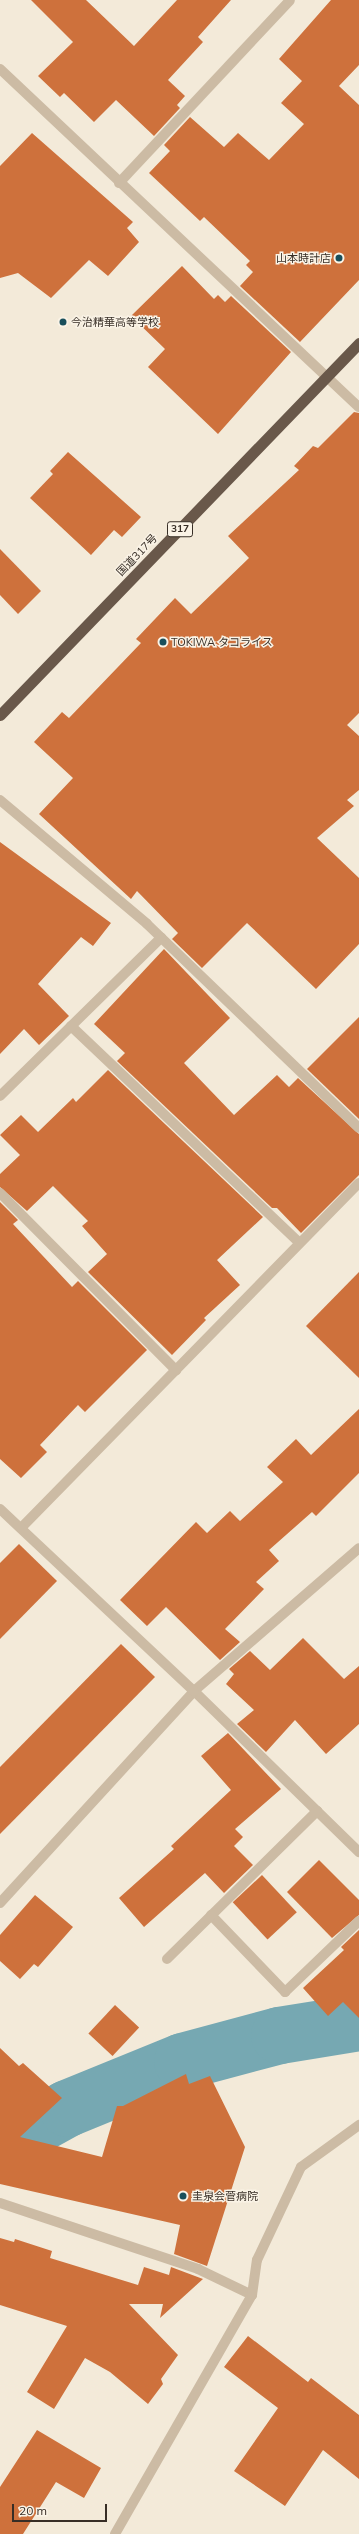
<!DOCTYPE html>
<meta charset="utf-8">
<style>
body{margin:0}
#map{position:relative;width:359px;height:2534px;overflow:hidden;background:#f3ead9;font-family:Mulish,"Noto Sans JP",sans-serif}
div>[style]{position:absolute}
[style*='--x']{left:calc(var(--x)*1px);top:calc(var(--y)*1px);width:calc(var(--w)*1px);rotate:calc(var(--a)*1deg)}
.river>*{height:57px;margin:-28.5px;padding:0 28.5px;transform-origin:28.5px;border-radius:28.5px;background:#76a8b2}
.building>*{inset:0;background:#ce713c;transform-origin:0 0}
.minor>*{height:10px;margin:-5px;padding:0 5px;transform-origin:5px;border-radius:5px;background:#ccbba4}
.tertiary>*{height:10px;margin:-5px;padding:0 5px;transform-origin:5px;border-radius:5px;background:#ccbba4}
.trunk>*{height:11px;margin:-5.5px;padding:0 5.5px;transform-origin:5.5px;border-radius:5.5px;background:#69584a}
.dots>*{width:11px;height:11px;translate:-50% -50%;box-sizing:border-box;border:2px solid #faf3e6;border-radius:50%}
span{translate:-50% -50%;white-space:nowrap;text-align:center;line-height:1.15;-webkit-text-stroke:3px #faf3e6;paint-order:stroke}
.shield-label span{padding:1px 3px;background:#faf3e6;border:1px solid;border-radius:3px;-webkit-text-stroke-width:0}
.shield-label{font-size:10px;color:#372e26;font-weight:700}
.poi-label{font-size:11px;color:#372e26}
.right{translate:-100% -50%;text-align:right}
.left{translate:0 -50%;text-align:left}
.street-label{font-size:11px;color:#372e26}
.scale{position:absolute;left:12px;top:2504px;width:95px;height:18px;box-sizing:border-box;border:2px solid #372e26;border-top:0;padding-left:5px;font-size:12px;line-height:14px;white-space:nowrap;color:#372e26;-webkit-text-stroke:3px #faf3e6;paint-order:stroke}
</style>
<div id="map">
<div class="river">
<div style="--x:0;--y:2145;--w:77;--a:-28.9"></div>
<div style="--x:67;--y:2108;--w:124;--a:-22.2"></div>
<div style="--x:182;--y:2061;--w:100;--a:-15"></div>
<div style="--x:279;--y:2035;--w:81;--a:-9.2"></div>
</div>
<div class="building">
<div style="clip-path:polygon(31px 0,86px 0,134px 46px,177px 0,231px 0,198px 37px,203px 42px,168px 80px,185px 96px,177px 105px,180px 108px,154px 136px,116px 100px,94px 122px,64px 93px,60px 97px,38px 76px,73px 42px)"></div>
<div style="clip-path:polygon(331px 0,359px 0,359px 65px,339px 86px,359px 105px,359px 280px,300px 342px,240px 286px,253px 272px,246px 265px,250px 261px,204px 217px,200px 221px,149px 173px,170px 151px,164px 145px,190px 117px,224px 147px,238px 133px,269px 160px,304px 124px,281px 103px,302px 81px,279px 59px)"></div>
<div style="clip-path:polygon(32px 133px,133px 222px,127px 228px,139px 242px,108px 276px,89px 260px,51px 298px,18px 273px,0 278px,0 166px)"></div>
<div style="clip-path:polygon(182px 266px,214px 299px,218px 295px,225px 302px,231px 296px,291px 352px,218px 434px,148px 367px,165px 349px,131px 316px)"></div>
<div style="clip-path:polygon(354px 412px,359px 413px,359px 713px,347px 725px,359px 736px,359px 790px,347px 800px,354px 806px,317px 838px,359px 878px,359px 944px,316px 989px,247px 923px,202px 968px,172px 939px,178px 933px,137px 891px,131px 899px,39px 814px,73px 778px,34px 742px,62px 712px,69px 718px,141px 643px,136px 639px,175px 598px,191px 614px,249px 558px,228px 536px,299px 470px,294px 466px,313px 446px,318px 448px)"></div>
<div style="clip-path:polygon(68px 452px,141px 517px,122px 537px,114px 530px,91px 555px,30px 498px,53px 474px,50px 471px)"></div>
<div style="clip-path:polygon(0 549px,41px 591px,18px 614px,0 595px)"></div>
<div style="clip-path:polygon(0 842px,111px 923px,93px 946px,81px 937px,38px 984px,69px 1016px,39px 1045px,24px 1029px,0 1054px)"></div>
<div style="clip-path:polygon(164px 949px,230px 1018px,184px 1063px,234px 1115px,277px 1075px,289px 1087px,298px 1078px,359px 1134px,359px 1175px,301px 1233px,277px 1208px,272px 1208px,117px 1061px,125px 1053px,94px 1024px)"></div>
<div style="clip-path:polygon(359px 1017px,359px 1119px,307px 1069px)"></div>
<div style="clip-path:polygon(108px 1070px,263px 1217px,217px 1260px,240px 1285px,204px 1318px,206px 1320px,172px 1355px,88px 1272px,107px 1254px,82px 1226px,88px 1221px,53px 1186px,27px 1211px,0 1187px,0 1174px,20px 1155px,0 1135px,21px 1115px,38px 1132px,73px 1098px,76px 1102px)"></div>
<div style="clip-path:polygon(0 1202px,18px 1220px,13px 1224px,72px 1287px,78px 1281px,147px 1350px,85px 1412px,78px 1405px,40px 1445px,47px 1452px,21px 1478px,0 1459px)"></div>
<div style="clip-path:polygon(359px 1272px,359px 1378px,306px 1326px)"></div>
<div style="clip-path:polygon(359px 1409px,359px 1473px,316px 1516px,312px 1512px,269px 1550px,279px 1561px,256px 1582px,264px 1589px,225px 1629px,240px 1642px,220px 1660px,166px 1607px,147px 1626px,120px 1600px,196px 1522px,207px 1533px,230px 1511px,240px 1521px,283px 1482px,267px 1467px,296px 1439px,311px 1455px)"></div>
<div style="clip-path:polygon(19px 1544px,57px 1581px,0 1639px,0 1563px)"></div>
<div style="clip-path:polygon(303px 1638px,344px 1679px,359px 1666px,359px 1724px,326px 1754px,295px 1720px,266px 1752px,237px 1724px,254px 1710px,226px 1684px,234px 1674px,229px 1669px,250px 1651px,270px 1670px)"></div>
<div style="clip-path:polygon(121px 1644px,155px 1677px,0 1834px,0 1767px)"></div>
<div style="clip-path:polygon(228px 1733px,281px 1789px,235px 1829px,243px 1837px,234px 1846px,253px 1865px,224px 1893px,205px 1873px,144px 1927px,119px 1898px,174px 1849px,171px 1846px,231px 1790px,201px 1756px)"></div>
<div style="clip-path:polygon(319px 1860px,359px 1900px,359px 1915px,332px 1938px,287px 1892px)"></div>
<div style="left:262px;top:1875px;width:51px;height:40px;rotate:47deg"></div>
<div style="clip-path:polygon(35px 1895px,73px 1927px,38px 1967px,34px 1964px,20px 1979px,0 1961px,0 1935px)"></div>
<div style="clip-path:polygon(359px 1930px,359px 2018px,343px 2002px,328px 2016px,303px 1988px,344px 1950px,341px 1947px)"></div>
<div style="left:115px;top:2005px;width:33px;height:39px;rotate:43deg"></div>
<div style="clip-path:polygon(0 2048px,19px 2066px,23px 2063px,62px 2098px,20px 2137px,102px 2157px,117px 2106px,123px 2106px,186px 2074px,189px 2084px,210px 2076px,245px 2147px,207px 2266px,174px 2254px,180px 2225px,0 2184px)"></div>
<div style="clip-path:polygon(0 2238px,14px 2242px,15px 2239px,52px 2251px,50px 2258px,138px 2285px,144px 2267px,169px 2275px,171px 2267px,203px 2279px,160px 2318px,163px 2304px,129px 2304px,178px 2355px,161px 2379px,163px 2384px,148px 2404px,110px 2372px,85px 2358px,54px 2409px,27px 2392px,67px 2326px,0 2305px)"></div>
<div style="clip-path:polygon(248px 2336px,308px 2382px,311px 2378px,359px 2415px,359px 2479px,323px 2450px,285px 2506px,234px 2471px,278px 2408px,224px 2367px)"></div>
<div style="clip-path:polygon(37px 2430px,101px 2468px,84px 2498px,56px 2482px,23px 2534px,0 2534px,0 2487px)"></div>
</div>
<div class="minor">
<div style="--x:0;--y:69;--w:493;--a:43.3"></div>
<div style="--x:119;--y:183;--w:250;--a:-46.9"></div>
<div style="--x:0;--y:800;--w:192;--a:40.1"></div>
<div style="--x:147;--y:924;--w:294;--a:43.9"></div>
<div style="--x:71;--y:1026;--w:315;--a:43.5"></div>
<div style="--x:0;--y:1096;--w:226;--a:-44.5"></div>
<div style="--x:0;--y:1193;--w:250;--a:45.2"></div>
<div style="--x:21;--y:1528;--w:483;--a:-45.6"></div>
<div style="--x:194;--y:1691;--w:231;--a:44.3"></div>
<div style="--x:0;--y:1903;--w:287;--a:-47.5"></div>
<div style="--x:194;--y:1691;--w:218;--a:-40.9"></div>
<div style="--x:211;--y:1915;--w:107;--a:46.1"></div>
<div style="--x:285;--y:1992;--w:103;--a:-43.8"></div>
<div style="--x:167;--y:1959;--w:211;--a:-44.6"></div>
<div style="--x:0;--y:2203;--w:209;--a:18.4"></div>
<div style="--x:198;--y:2269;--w:60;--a:25.7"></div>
<div style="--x:115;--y:2534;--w:275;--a:-60.2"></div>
<div style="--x:252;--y:2295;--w:35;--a:-82"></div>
<div style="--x:257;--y:2260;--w:103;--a:-64.7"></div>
<div style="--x:301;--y:2167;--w:72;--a:-35.9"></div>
</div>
<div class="tertiary">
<div style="--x:0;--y:1509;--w:266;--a:43.2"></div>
</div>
<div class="trunk">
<div style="--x:0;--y:715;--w:517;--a:-46.02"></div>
</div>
<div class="dots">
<div style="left:339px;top:258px;background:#194f5b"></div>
<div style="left:63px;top:322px;background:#194f5b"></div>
<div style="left:163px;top:642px;background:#194f5b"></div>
<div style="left:183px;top:2196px;background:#194f5b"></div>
</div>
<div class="shield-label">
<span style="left:180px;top:529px">317</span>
</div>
<div class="poi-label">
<span class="right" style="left:331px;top:258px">山本時計店</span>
<span class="left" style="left:71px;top:322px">今治精華高等学校</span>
<span class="left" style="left:171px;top:642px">TOKIWA タコライス</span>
<span class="left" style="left:192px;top:2196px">圭泉会菅病院</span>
</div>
<div class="street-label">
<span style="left:137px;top:555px;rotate:-46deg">国道317号</span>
</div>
<div class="scale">20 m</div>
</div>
